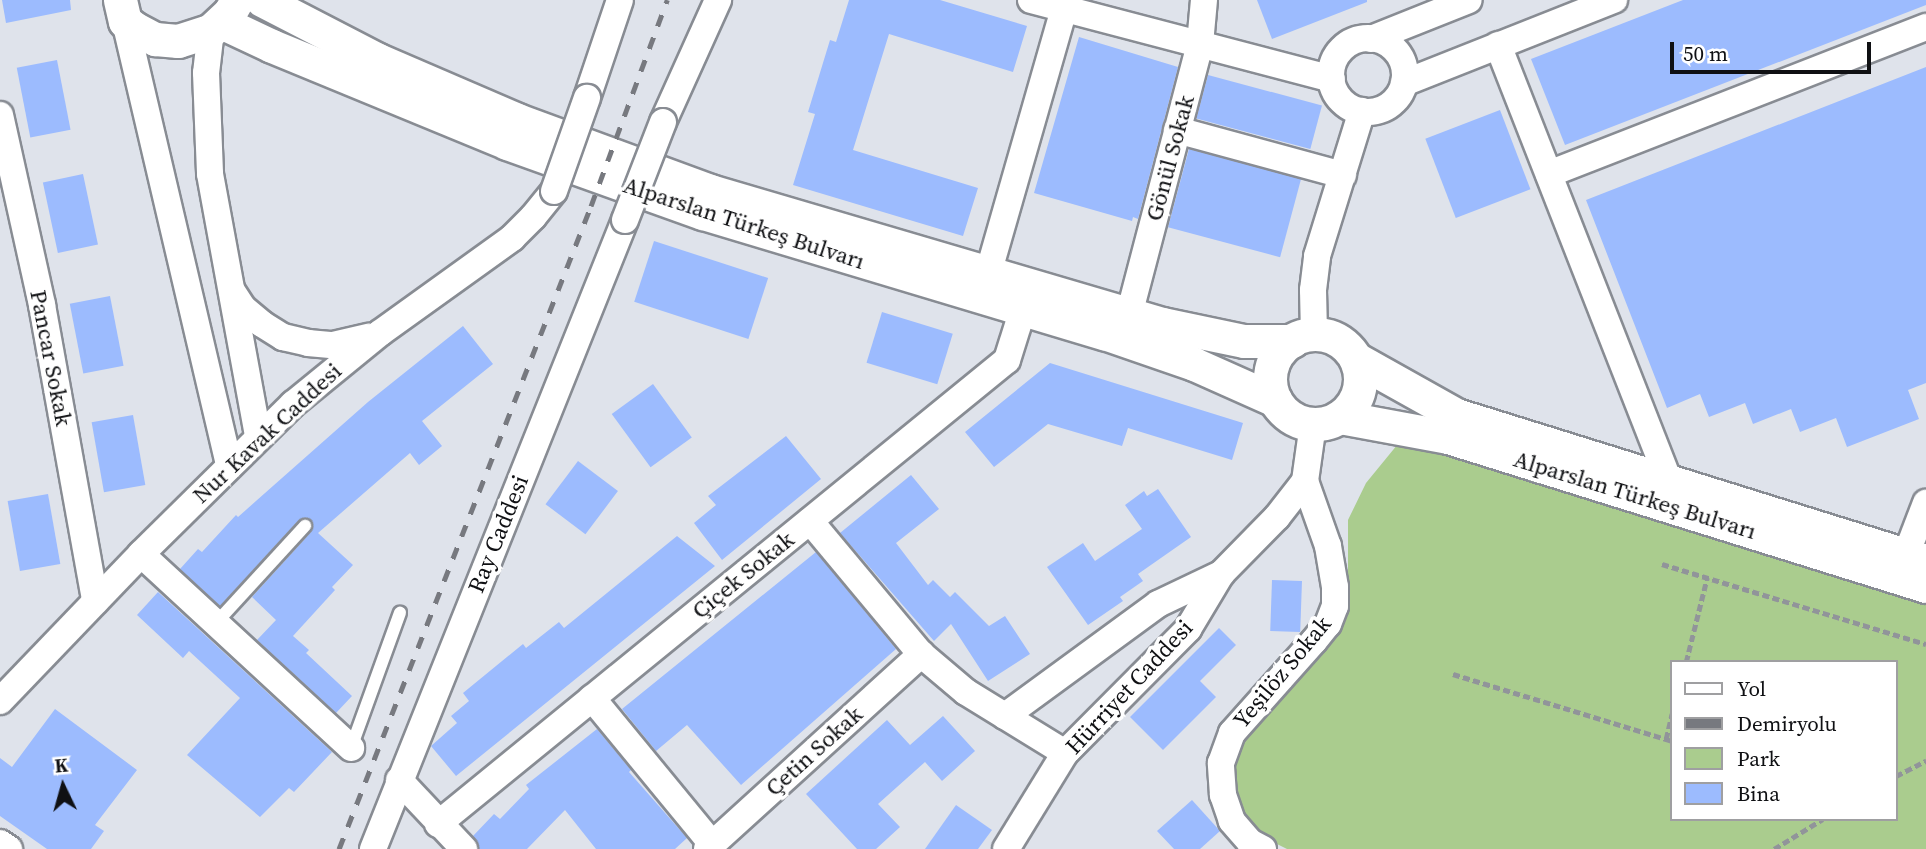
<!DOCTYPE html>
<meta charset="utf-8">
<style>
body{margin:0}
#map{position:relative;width:1926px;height:849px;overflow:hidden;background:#dfe3eb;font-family:"Source Serif 4",serif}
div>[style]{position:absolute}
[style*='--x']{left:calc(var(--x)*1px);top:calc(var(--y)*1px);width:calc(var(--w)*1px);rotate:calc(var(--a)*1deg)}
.green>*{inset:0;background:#aacc8e}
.building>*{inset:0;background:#9cbbfe;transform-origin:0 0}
.path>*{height:4.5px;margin-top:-2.25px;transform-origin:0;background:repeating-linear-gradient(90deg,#91949a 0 7px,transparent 0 10.5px)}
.roads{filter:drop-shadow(2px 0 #888c93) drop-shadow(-2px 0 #888c93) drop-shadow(0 2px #888c93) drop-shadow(0 -2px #888c93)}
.service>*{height:12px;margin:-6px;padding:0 6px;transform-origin:6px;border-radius:6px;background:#fff}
.minor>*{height:26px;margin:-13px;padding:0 13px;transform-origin:13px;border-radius:13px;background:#fff}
.minor>.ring{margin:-13px;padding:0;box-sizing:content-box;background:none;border:26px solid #fff;border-radius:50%}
.tertiary>*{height:33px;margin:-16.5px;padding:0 16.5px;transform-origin:16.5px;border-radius:16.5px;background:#fff}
.tertiary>.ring{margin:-16.5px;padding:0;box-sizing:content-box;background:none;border:33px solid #fff;border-radius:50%}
.rail>*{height:5px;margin-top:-2.5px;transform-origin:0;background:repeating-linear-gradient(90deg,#77797f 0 12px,transparent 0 24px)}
.bridges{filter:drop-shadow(2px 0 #888c93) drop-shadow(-2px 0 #888c93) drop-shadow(0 2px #888c93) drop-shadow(0 -2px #888c93)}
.minor-bridge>*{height:26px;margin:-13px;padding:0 13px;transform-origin:13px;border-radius:13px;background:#fff}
span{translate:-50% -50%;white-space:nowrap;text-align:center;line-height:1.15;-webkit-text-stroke:7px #fff;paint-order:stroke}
.street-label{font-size:23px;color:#0f1013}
.legend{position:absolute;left:1670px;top:660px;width:228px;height:161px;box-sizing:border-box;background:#fff;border:2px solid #9f9fa1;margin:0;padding:9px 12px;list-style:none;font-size:21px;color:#0f1013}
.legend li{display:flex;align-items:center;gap:14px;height:35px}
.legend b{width:35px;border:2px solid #9f9fa1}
.north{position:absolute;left:28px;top:751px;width:70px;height:70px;-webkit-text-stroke:5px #fff;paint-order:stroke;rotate:355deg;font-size:19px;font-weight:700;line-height:28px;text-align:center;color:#0f1013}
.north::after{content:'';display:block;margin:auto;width:24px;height:32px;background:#0f1013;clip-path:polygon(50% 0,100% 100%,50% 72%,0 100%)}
.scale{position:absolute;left:1670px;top:42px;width:201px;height:32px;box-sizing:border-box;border:4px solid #0f1013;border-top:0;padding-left:9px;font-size:21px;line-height:24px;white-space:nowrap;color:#0f1013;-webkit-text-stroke:5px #fff;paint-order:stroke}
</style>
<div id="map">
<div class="green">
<div style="clip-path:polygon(evenodd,1411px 428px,1926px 586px,1926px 849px,1287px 849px,1257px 834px,1250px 828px,1233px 793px,1231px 777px,1236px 746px,1348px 607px,1348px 520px,1366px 483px,1411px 428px,1672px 662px,1896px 662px,1896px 819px,1672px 819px,1672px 662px)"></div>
</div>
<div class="building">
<div style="clip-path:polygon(2px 0,70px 0,71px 10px,6px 23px)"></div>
<div style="clip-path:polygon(849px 0,940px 0,1027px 26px,1013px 72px,889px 34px,853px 150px,978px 188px,963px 236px,793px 185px,815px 114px,808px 112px,830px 40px,836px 42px)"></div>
<div style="clip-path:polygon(1257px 0,1367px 0,1367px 2px,1272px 39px)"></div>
<div style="clip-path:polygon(1683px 0,1926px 0,1926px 5px,1565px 145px,1531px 59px)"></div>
<div style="clip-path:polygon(1079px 37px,1178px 67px,1138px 219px,1133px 217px,1132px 221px,1034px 193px)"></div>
<div style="left:57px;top:60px;width:71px;height:41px;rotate:79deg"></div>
<div style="clip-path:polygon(1926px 67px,1926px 383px,1908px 390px,1919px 419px,1847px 447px,1836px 418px,1800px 432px,1791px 409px,1753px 424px,1745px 403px,1709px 417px,1700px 394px,1667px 408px,1586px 200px)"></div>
<div style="left:1208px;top:75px;width:118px;height:45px;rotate:15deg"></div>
<div style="left:1500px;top:110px;width:85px;height:80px;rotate:69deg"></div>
<div style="left:1189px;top:149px;width:116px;height:81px;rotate:15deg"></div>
<div style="left:83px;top:174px;width:72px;height:41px;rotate:78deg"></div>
<div style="left:654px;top:241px;width:120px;height:64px;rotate:18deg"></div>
<div style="left:110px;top:296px;width:71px;height:41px;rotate:79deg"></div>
<div style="left:882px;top:312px;width:74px;height:53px;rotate:17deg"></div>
<div style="clip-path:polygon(463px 326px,493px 364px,422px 421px,442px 446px,419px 465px,410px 453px,318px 533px,353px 565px,332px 587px,335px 590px,293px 636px,309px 650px,306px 653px,352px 696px,336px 713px,257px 640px,276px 620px,252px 597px,311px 532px,313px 524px,310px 519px,299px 520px,220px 606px,180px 569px,198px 549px,202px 552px,236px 515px,238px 517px,368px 402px)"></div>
<div style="clip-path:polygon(1050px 363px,1243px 423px,1232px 460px,1128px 428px,1122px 446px,1048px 424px,994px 467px,965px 432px)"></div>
<div style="left:653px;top:384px;width:66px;height:51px;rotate:54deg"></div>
<div style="left:133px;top:415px;width:71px;height:42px;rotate:80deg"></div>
<div style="clip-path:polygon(786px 436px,821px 479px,722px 560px,694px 523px,716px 505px,708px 496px)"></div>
<div style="left:578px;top:461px;width:50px;height:54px;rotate:37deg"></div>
<div style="clip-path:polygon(911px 475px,939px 509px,896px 543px,928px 585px,933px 580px,950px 597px,955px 592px,989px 626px,1005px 616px,1030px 654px,988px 681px,951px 624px,934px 641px,840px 533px)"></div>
<div style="clip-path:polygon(1158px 489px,1191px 537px,1138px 574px,1143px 581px,1120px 597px,1123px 601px,1088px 625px,1047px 567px,1083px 543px,1095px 561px,1142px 529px,1125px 505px,1144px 491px,1147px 496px)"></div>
<div style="left:48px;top:494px;width:71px;height:41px;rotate:80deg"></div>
<div style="clip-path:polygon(677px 536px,715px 566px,456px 776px,431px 746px,457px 723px,451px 716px,469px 701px,463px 693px,523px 644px,526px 648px,559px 622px,564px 628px)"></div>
<div style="clip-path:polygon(816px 552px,896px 649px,741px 785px,687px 725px,656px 751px,622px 709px)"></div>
<div style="left:1272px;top:580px;width:30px;height:51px;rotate:2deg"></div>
<div style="clip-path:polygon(158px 592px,332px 752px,294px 792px,289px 788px,260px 817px,187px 755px,240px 698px,189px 651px,183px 658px,137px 615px)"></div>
<div style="clip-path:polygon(1219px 628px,1236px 645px,1200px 681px,1216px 697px,1163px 750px,1130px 717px)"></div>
<div style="clip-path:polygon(55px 709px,137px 770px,95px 825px,104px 831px,91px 849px,47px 849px,0 816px,0 758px,12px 767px)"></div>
<div style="clip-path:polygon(943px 716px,975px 751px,942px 781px,925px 762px,878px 804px,900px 827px,876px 849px,857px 849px,806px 794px,887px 720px,910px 745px)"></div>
<div style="clip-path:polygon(597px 729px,631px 770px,629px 772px,687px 838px,675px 849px,596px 849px,565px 810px,527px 849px,479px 849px,473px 836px,494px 814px,500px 819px,529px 789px,526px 785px)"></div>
<div style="clip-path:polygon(1192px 800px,1220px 831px,1200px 849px,1174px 849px,1157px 831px)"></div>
<div style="clip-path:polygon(956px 805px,992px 830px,978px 849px,925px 849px)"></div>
</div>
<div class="path">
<div style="--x:1662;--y:564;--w:276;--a:16.9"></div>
<div style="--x:1686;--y:662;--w:87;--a:-76"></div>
<div style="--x:1453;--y:674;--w:229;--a:17"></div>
<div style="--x:1666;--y:739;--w:26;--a:-77"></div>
<div style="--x:1896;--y:776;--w:34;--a:-27"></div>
<div style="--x:1774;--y:849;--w:57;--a:-31.5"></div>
</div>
<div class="roads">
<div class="service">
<div style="--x:216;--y:623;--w:132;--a:-47.5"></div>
<div style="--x:351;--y:748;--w:144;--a:-70.1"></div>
</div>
<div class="minor">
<div style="--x:1031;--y:0;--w:311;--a:14.7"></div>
<div style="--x:125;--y:21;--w:456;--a:76.8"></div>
<div style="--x:211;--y:30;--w:43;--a:96.6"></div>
<div style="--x:206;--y:73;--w:101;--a:87.7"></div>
<div style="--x:210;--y:174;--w:266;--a:79.6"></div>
<div class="ring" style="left:1331px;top:38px;width:48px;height:48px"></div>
<div style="--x:1371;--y:39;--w:105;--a:-21.7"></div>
<div style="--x:1498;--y:45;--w:468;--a:68.6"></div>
<div style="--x:1404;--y:83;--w:226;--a:-21.6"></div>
<div style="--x:587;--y:98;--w:103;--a:-71.4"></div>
<div style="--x:0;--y:115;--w:195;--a:77.5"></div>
<div style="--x:42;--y:305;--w:301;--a:79.8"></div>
<div style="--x:663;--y:122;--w:134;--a:-65.7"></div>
<div style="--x:1177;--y:130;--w:172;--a:15.2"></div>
<div style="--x:1549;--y:174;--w:405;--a:-21.3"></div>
<div style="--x:988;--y:274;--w:276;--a:-74"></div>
<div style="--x:232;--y:291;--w:20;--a:57"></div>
<div style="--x:243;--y:308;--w:25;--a:40"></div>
<div style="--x:262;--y:324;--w:25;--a:32"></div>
<div style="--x:283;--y:337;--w:26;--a:13"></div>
<div style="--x:308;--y:343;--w:25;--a:5"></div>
<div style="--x:333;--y:345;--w:37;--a:-13"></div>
<div style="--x:1129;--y:315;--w:280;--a:-75.3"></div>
<div style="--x:1200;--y:44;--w:44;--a:-84.8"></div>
<div style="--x:1314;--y:334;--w:44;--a:-91.3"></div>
<div style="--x:1313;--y:290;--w:34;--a:-83"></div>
<div style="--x:1317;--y:256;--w:152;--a:-72.8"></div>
<div style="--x:810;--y:521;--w:173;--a:50.2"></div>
<div style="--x:921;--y:654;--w:59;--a:40.2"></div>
<div style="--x:966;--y:692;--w:116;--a:31.6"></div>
<div style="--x:141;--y:554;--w:286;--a:42.7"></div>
<div style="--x:1906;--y:555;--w:56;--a:-69"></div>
<div style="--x:592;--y:698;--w:189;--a:50.6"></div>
<div style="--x:0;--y:701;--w:204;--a:-46.2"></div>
<div style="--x:141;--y:554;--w:214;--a:-44.6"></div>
<div style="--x:293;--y:404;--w:112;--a:-39.2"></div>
<div style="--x:380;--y:333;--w:163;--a:-35.7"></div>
<div style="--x:512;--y:238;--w:30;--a:-45"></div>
<div style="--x:533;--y:217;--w:33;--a:-51"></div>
<div style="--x:1005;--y:716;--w:190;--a:-36.2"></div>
<div style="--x:1158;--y:604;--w:70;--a:-25.5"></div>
<div style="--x:399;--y:780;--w:95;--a:46.7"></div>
<div style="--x:438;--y:824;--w:734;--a:-39.2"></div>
<div style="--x:1007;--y:360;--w:53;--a:-72.6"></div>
<div style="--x:0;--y:843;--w:11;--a:34"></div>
<div style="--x:373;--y:849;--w:678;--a:-68.17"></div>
<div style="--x:707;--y:849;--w:290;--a:-42.3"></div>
<div style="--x:1006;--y:849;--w:113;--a:-58.4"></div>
<div style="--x:1065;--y:753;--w:175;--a:-45.2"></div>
<div style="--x:1188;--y:629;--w:64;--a:-59"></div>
<div style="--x:1221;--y:574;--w:80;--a:-45.5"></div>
<div style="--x:1277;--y:517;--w:46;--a:-52.1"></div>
<div style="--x:1305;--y:481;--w:58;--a:-82"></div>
<div style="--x:1263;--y:849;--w:15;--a:-152"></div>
<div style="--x:1250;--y:842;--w:28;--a:-131"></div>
<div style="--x:1232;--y:821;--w:28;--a:-109"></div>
<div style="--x:1223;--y:795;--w:32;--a:-94"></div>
<div style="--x:1221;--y:763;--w:32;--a:-70"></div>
<div style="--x:1232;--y:733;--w:123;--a:-48.3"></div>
<div style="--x:1314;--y:641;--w:22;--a:-51"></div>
<div style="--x:1328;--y:624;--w:19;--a:-69"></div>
<div style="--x:1335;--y:606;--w:19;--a:-90"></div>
<div style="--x:1335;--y:587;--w:42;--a:-99.7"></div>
<div style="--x:1328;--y:546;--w:69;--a:-109.5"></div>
</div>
<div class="tertiary">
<div style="--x:120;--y:0;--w:22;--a:77"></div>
<div style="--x:125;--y:21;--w:11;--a:38"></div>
<div style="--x:134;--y:28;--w:24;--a:28"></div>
<div style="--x:155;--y:39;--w:23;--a:5"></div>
<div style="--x:178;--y:41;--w:35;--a:-18"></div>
<div style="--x:211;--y:30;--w:26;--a:-43"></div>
<div style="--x:230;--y:12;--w:14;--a:-60"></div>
<div style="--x:262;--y:0;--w:131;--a:27.3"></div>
<div style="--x:378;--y:60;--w:151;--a:23.3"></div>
<div style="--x:517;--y:120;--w:206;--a:20.2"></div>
<div style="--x:710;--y:191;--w:471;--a:16.4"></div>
<div style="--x:1162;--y:324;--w:84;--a:11.7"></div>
<div style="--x:1244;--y:341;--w:48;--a:0"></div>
<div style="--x:221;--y:22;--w:56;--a:25.2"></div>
<div style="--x:272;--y:46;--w:254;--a:22.4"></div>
<div style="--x:507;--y:143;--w:208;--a:19.7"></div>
<div style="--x:703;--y:213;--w:419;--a:16.7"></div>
<div style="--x:1104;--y:333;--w:95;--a:19"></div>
<div style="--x:1194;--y:364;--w:89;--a:24"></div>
<div class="ring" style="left:1270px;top:334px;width:57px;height:57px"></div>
<div style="--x:1356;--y:359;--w:115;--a:29.2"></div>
<div style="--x:1456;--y:415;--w:492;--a:17.3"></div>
<div style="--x:1340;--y:417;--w:110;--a:10.5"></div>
<div style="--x:1448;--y:437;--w:501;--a:17.31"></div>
</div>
</div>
<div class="rail">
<div style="--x:339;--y:849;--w:691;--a:-68.6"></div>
<div style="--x:591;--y:206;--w:220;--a:-69.7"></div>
</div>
<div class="bridges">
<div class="minor-bridge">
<div style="--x:554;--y:191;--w:99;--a:-70.5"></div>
<div style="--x:625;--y:220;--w:105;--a:-68.8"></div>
</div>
</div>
<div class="street-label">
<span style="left:1170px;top:158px;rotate:-75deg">Gönül Sokak</span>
<span style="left:744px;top:223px;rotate:18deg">Alparslan Türkeş Bulvarı</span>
<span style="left:51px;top:358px;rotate:79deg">Pancar Sokak</span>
<span style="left:267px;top:433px;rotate:-43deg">Nur Kavak Caddesi</span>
<span style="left:1635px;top:495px;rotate:17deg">Alparslan Türkeş Bulvarı</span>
<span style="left:498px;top:534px;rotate:-68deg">Ray Caddesi</span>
<span style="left:743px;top:575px;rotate:-39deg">Çiçek Sokak</span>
<span style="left:1282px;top:672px;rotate:-50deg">Yeşilöz Sokak</span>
<span style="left:1129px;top:687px;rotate:-47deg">Hürriyet Caddesi</span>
<span style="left:814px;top:751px;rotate:-42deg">Çetin Sokak</span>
</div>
<ul class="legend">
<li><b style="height:9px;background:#fff"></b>Yol</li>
<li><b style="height:9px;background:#77797f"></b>Demiryolu</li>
<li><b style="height:19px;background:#aacc8e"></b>Park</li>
<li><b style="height:19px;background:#9cbbfe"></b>Bina</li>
</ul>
<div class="north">K</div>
<div class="scale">50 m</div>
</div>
